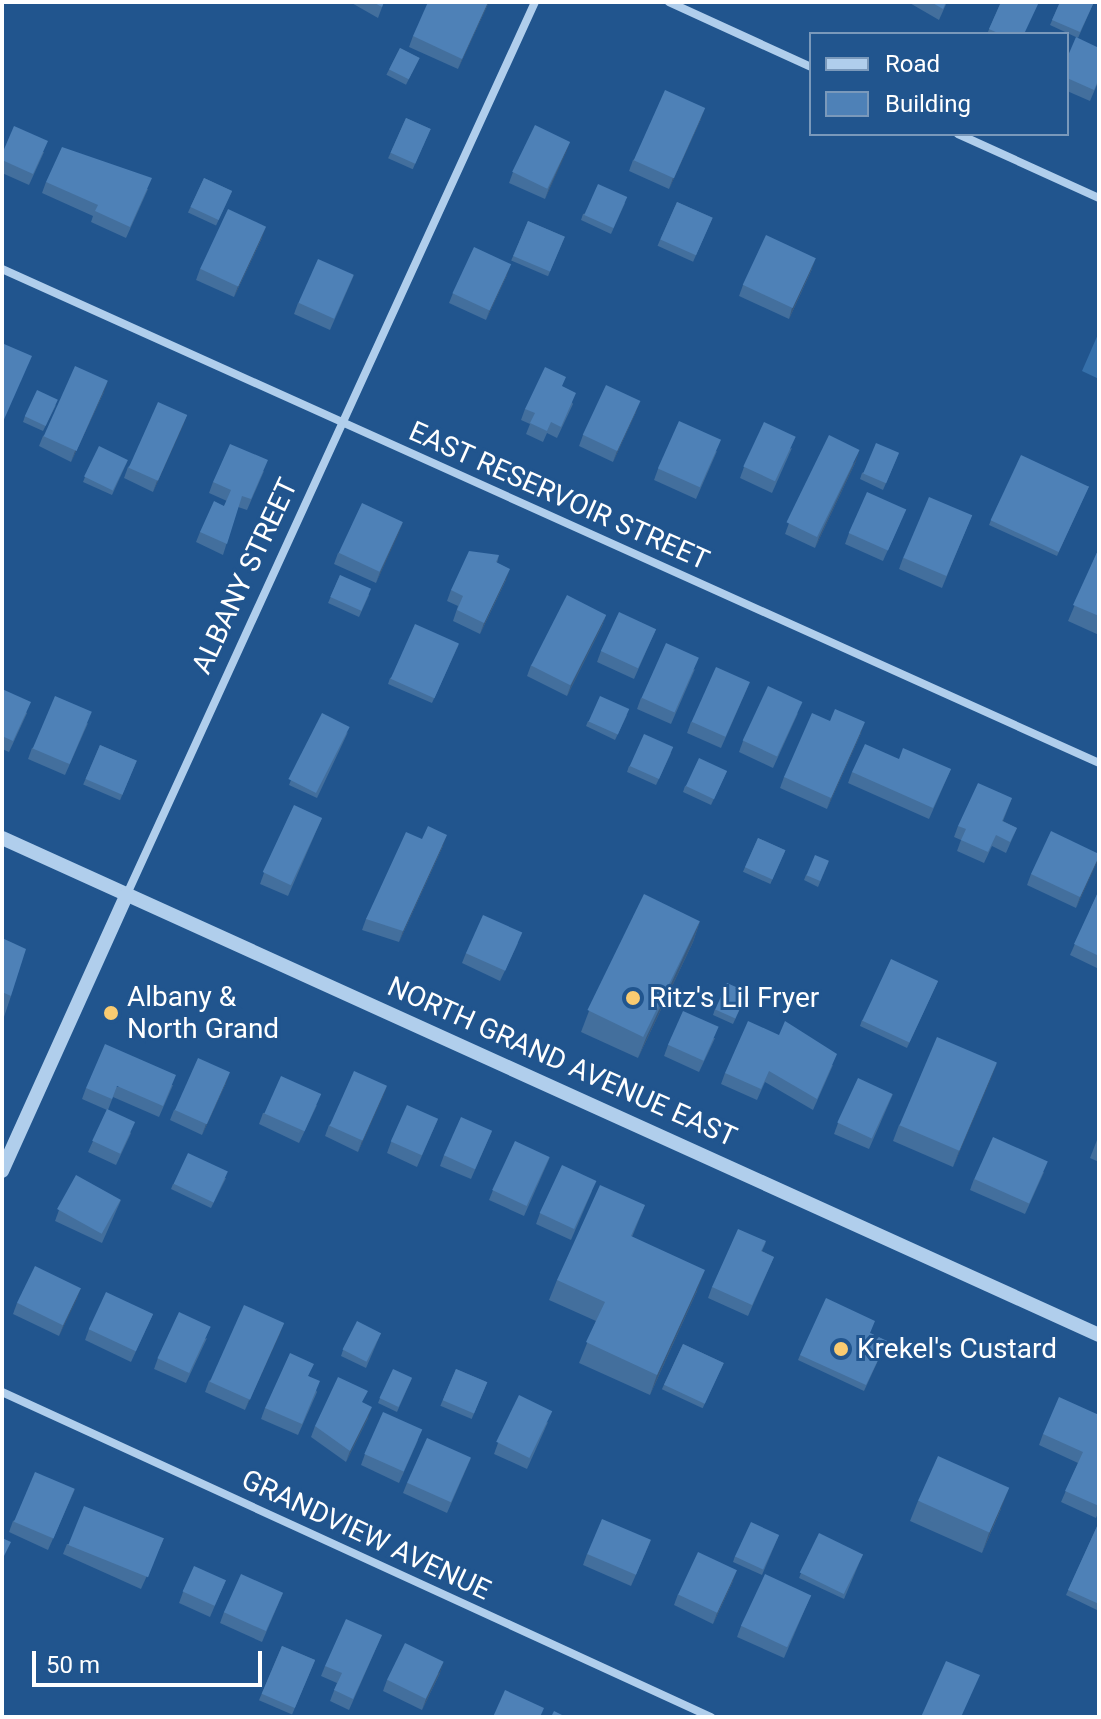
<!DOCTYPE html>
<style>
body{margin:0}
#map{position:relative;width:1101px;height:1719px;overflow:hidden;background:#21558e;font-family:Roboto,sans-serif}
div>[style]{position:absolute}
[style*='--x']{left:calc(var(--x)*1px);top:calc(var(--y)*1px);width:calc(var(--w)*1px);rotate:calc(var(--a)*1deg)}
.green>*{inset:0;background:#3570ab}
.minor>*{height:8px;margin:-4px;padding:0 4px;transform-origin:4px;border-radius:4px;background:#b0ceec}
.tertiary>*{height:14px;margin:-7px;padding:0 7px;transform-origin:7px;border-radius:7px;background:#b0ceec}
.wall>*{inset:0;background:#436f9d;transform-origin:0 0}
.shaded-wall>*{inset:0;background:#375a80}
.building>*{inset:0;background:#4e81b7;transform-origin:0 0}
.dots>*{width:22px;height:22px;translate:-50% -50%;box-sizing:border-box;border:4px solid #21558e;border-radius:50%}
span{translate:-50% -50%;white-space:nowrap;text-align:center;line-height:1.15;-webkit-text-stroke:6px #21558e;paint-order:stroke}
.street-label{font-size:28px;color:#fff}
.poi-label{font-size:28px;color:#fff}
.left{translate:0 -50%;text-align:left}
.frame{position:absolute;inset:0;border:4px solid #fff;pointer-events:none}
.legend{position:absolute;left:809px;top:32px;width:260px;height:104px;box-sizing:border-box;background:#21558e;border:2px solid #7a99bb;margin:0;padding:10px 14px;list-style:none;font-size:24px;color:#fff}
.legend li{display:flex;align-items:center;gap:16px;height:40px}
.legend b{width:40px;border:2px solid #7a99bb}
.scale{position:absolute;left:32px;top:1651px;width:230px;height:36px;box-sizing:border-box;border:4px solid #fff;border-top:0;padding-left:10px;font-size:24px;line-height:28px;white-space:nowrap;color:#fff;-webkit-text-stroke:6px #21558e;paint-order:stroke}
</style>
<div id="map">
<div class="green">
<div style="clip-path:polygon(1099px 332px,1099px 379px,1082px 371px)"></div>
</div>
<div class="minor">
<div style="--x:669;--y:2;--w:156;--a:24.6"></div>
<div style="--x:958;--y:134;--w:155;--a:24.4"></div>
<div style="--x:2;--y:269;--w:1203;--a:24.24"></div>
<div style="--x:127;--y:894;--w:981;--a:-65.42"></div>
<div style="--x:2;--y:1392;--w:780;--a:24.63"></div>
</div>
<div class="tertiary">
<div style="--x:2;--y:838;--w:1204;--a:24.37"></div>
<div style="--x:2;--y:1171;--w:304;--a:-65.7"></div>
</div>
<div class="wall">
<div style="clip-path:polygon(350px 2px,384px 2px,378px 18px)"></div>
<div style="clip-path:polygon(489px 2px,458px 69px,409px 47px,413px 36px)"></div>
<div style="clip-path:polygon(908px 2px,947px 2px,939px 20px)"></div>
<div style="clip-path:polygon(1001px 2px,1025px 34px,987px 34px)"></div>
<div style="clip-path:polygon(1060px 2px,1094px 2px,1078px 38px,1050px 25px)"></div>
<div style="left:400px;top:48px;width:22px;height:30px;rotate:27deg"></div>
<div style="clip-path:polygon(1067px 58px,1099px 80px,1090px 101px,1067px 91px)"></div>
<div style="left:406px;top:118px;width:27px;height:44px;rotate:24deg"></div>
<div style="clip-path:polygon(701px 119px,669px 189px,629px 171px,633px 160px)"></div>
<div style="clip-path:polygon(570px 142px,545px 199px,509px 183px,513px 172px)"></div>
<div style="clip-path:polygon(44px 152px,29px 185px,2px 173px,2px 154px)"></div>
<div style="left:204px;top:178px;width:31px;height:38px;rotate:25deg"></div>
<div style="clip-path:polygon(46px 182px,148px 189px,126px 238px,91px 222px,93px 216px,42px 193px)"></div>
<div style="left:677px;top:202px;width:39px;height:48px;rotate:24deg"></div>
<div style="clip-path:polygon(625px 203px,611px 234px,581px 220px,583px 214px)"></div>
<div style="left:528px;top:221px;width:40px;height:43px;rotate:23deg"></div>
<div style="clip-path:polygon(262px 238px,234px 297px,196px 280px,200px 269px)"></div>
<div style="clip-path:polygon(812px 269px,789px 319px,739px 296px,743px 285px)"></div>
<div style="clip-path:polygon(354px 275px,330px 330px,294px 314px,298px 303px)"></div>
<div style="clip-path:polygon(507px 275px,486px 320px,449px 303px,453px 293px)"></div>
<div style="clip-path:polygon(563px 387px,573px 404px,557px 438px,547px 433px,543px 442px,526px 434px,530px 424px,521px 420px,525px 409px)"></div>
<div style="clip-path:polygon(104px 392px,71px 462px,39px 446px,43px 436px)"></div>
<div style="clip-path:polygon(56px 405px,43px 431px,23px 422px,25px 416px)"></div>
<div style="clip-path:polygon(636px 412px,613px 462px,579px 446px,583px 435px)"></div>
<div style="clip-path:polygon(187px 415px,153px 492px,124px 478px,128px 467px)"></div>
<div style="clip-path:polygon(792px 448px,772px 493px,740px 478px,744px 467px)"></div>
<div style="clip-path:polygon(717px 451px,696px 499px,654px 480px,658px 469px)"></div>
<div style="clip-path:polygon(899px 453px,883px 490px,860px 479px,862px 473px)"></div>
<div style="clip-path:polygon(128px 460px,112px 495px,83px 482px,85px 477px)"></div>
<div style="clip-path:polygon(856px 461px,815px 548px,785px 534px,789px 523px)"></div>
<div style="clip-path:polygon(264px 471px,247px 510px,238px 507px,223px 555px,196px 542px,200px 532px,224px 506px,227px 501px,209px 493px,213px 482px)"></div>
<div style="clip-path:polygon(1089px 486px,1057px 556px,989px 525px,991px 520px)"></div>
<div style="clip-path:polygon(906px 509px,883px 561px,845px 544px,849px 533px)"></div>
<div style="clip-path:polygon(972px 515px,942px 588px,899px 569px,903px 558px)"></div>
<div style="clip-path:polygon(403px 522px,376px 583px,334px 564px,338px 553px)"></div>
<div style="clip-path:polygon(1099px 548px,1099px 635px,1068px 621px)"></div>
<div style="clip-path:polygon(499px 555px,497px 563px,506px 580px,480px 634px,453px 621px,458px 606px,447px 601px,451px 590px)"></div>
<div style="clip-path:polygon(340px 575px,369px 595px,359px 617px,328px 603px)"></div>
<div style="clip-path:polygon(606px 615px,602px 626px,567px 696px,527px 676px,531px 665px)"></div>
<div style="clip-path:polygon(656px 629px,634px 679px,597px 662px,601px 651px)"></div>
<div style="clip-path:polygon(459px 644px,432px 703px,388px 684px,390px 678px)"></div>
<div style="clip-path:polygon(695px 669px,671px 724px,637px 709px,641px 698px)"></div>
<div style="clip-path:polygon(750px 682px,721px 748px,687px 733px,691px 722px)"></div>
<div style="clip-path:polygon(2px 689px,27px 713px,9px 752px,2px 749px)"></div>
<div style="clip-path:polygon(798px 713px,773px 768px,739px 752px,743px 741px)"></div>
<div style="clip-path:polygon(627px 715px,615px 740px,586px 726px,588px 721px)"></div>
<div style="clip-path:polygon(830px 721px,861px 733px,827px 809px,780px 788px,784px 777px)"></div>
<div style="clip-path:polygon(88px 723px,65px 775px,28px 759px,32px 748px)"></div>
<div style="clip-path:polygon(348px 732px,317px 798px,289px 785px,291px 780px)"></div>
<div style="left:100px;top:745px;width:40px;height:43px;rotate:23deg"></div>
<div style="clip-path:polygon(671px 753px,656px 785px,627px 772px,629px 766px)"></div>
<div style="clip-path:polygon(899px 759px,951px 769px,929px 819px,848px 783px,852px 772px)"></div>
<div style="clip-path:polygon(727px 771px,711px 805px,683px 792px,685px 786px)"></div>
<div style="clip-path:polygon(1012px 798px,1003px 821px,1017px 828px,1006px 853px,992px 846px,984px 863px,957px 851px,961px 840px,954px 837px,958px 826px)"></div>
<div style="clip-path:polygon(322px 818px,288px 896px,260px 884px,264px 873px)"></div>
<div style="left:758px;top:838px;width:30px;height:37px;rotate:24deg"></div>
<div style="clip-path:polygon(422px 839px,443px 846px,399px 942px,362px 930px,366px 919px)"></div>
<div style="clip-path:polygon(1099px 857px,1076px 908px,1027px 885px,1031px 874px)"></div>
<div style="clip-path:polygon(829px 861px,818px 887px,804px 880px,806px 875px)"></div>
<div style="clip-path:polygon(1099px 890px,1099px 969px,1070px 955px)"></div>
<div style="clip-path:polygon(700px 921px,693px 942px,638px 1058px,581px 1032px,589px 1011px)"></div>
<div style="clip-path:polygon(2px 938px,11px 996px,4px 1017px,2px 1016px)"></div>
<div style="clip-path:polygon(518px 943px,500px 981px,462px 963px,466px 953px)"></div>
<div style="clip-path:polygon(938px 981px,907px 1048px,860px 1026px,862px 1020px)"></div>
<div style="clip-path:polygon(745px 998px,733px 1024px,713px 1015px,715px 1009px)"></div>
<div style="clip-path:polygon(715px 1038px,699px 1072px,664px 1056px,668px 1045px)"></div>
<div style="clip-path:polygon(997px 1063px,953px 1167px,893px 1141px,899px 1125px)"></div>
<div style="clip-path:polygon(833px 1065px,813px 1110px,765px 1082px,757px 1100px,721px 1084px,725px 1073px)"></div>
<div style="clip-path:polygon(226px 1083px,202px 1135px,170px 1120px,174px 1110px)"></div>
<div style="clip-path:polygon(173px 1085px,159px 1117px,113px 1097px,108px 1110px,131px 1133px,116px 1165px,88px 1152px,107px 1110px,82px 1099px,86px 1088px)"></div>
<div style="clip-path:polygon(387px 1086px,358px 1152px,325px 1136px,329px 1125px)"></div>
<div style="clip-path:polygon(893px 1094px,869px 1149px,834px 1134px,838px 1123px)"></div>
<div style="clip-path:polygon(317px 1105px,299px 1143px,259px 1124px,263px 1113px)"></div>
<div style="clip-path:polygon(438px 1119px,417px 1167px,387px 1153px,391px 1142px)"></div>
<div style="clip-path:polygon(492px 1131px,471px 1179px,440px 1166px,444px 1155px)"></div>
<div style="clip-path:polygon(1099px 1135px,1099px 1162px,1090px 1158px)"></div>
<div style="clip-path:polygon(550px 1157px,524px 1216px,489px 1200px,493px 1190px)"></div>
<div style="clip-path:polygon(1044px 1172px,1025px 1214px,970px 1190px,974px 1179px)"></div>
<div style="clip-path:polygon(226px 1178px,211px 1208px,171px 1189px,173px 1184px)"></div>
<div style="clip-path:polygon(592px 1191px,571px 1240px,536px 1224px,540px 1213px)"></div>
<div style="clip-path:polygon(121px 1200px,102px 1243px,55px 1221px,59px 1210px)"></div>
<div style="clip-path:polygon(645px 1205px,632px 1237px,697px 1291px,650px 1395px,579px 1363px,596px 1321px,549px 1300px,557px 1280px)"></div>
<div style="clip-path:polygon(766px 1242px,762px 1251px,774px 1257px,748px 1316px,708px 1298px,712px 1287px)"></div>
<div style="clip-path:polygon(81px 1288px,59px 1336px,13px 1314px,17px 1303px)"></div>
<div style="clip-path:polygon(153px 1314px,131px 1362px,85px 1340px,89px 1329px)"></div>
<div style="clip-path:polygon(284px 1323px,245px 1410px,205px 1392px,209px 1381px)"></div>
<div style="clip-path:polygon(381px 1333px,366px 1368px,341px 1356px,343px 1350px)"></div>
<div style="clip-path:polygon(870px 1333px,887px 1341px,864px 1391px,798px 1360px,800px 1355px)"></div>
<div style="clip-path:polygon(207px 1338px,186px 1383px,154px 1369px,158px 1358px)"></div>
<div style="left:683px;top:1344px;width:45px;height:50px;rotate:25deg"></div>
<div style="left:456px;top:1369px;width:34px;height:40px;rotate:23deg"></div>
<div style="clip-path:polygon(309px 1376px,317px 1392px,298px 1435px,261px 1419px,265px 1408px)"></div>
<div style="clip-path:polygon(412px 1378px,397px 1412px,378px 1403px,380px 1398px)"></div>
<div style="clip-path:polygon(363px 1403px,368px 1418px,346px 1462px,311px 1437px,315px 1426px)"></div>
<div style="clip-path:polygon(1099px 1415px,1099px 1511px,1096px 1518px,1061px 1502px,1078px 1463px,1039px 1445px,1043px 1434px)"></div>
<div style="clip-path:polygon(548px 1422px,527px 1469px,494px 1454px,498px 1443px)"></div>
<div style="clip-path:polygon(418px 1440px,399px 1483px,361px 1465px,365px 1454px)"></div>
<div style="clip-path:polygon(471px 1458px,447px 1513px,403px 1493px,407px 1483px)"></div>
<div style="clip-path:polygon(75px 1489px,48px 1550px,9px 1532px,13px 1521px)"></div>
<div style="clip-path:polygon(918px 1501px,1001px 1509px,982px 1553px,910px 1521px)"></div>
<div style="clip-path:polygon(1099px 1522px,1099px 1611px,1066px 1595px)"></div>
<div style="clip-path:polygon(779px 1535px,762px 1575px,733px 1562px,735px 1556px)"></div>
<div style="clip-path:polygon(164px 1538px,141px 1589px,63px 1554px,67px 1544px)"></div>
<div style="clip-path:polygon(651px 1540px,631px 1586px,583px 1565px,587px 1554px)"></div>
<div style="clip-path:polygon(863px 1554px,844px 1599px,799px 1578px,801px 1573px)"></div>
<div style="clip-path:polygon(226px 1580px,210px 1617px,179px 1603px,183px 1592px)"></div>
<div style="clip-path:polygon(733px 1581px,713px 1624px,674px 1605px,678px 1594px)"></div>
<div style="clip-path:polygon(283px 1593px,262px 1642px,220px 1623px,224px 1612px)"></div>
<div style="clip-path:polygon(811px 1595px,784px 1658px,737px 1637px,741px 1626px)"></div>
<div style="clip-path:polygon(382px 1635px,349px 1710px,330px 1701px,337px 1683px,321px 1676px,325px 1666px)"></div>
<div style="left:282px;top:1646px;width:36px;height:59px;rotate:23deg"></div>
<div style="clip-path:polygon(440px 1673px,422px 1710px,383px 1691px,387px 1680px)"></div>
</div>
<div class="shaded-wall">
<div style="clip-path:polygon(488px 2px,489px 2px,458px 69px,462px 59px)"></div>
<div style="clip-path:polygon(705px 108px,701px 119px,669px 189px,673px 178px)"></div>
<div style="clip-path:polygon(570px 142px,566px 153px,545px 199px,549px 188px)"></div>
<div style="clip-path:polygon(266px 227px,262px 238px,234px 297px,238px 286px)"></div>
<div style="clip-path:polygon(816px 258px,812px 269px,789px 319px,792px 308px)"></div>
<div style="clip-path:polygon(511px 264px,507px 275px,486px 320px,490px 309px)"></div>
<div style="clip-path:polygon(108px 381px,104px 392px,71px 462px,75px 451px)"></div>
<div style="clip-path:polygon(640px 401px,636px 412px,613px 462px,617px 451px)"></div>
<div style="clip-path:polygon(187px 415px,183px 426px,153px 492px,157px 481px)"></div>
<div style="clip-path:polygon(860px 450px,856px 461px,815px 548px,819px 537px)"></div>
<div style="clip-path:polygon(403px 522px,399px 533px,376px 583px,380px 572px)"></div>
<div style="clip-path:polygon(510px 569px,506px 580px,480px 634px,484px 623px)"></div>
<div style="clip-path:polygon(606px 615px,602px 626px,567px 696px,571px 685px)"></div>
<div style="clip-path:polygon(865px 722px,861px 733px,827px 809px,831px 798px)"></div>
<div style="clip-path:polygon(447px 835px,443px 846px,399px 942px,403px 931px)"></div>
<div style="clip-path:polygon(1099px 856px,1096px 865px,1076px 908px,1080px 897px)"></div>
<div style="clip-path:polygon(700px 921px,693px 942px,638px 1058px,646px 1038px)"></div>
<div style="clip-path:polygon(997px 1063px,991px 1079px,953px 1167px,959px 1151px)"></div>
<div style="clip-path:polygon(230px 1072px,226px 1083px,202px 1135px,206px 1124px)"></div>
<div style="clip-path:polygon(387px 1086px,383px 1097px,358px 1152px,362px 1141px)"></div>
<div style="clip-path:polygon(705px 1270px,697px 1291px,650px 1395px,657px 1375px)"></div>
<div style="clip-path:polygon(81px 1288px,77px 1299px,59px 1336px,63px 1326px)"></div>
<div style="clip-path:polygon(284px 1323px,280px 1334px,245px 1410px,249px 1400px)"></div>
<div style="clip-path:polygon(372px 1407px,368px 1418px,346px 1462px,350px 1451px)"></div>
<div style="clip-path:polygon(1009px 1488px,1001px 1509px,982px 1553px,989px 1533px)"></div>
<div style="clip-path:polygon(737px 1570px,733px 1581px,713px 1624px,717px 1613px)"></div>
<div style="clip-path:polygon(444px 1662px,440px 1673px,422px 1710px,426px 1699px)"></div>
</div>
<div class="building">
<div style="clip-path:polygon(373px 2px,384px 2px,382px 7px)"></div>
<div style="clip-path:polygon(428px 2px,488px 2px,462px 59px,413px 36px)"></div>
<div style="clip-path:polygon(931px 2px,946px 2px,943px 9px)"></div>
<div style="clip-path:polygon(1001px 2px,1039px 2px,1024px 34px,1000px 34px,989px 29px)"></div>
<div style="clip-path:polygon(1060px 2px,1094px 2px,1080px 32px,1052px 20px)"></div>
<div style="clip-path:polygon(1076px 37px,1099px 48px,1099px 78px,1094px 90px,1067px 78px,1067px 58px)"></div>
<div style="left:400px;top:48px;width:22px;height:24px;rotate:27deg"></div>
<div style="left:665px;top:90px;width:44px;height:77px;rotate:24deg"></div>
<div style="left:406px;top:118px;width:27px;height:38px;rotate:24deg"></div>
<div style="left:535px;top:125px;width:39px;height:52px;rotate:26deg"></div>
<div style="clip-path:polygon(14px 126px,48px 141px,33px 174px,2px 160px,2px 154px)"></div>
<div style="clip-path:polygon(62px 147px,152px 178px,130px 227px,95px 211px,98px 205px,46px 182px)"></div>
<div style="left:204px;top:178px;width:31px;height:32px;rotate:25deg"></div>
<div style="left:598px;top:184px;width:32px;height:34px;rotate:24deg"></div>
<div style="left:677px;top:202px;width:39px;height:41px;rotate:24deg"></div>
<div style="left:228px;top:209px;width:42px;height:66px;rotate:25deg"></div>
<div style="left:528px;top:221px;width:40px;height:38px;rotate:23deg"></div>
<div style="left:766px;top:235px;width:55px;height:55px;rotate:25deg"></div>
<div style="left:474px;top:247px;width:41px;height:51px;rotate:25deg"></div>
<div style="left:318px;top:259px;width:39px;height:48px;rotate:24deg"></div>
<div style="clip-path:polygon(4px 344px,32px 356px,2px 424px,2px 349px)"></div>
<div style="left:75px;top:366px;width:36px;height:77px;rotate:24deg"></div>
<div style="clip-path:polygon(545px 367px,566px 377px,562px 386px,576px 393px,561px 427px,551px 422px,547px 431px,530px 423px,535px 413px,525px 409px)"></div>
<div style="left:606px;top:385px;width:38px;height:55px;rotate:25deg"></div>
<div style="left:37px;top:390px;width:23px;height:29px;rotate:25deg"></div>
<div style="left:158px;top:402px;width:32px;height:72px;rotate:24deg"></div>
<div style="left:679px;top:421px;width:46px;height:52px;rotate:24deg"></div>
<div style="left:764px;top:422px;width:35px;height:49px;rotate:25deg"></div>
<div style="left:829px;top:435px;width:34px;height:97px;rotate:26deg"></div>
<div style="left:876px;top:443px;width:25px;height:33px;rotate:23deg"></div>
<div style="clip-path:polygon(230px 444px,268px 460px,251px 499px,242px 496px,227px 544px,200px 532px,214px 501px,224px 506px,231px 490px,213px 482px)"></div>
<div style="left:99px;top:446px;width:32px;height:34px;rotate:26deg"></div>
<div style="left:1021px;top:455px;width:75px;height:72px;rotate:25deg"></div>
<div style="left:867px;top:492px;width:43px;height:45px;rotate:24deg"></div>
<div style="left:929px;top:497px;width:47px;height:66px;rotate:23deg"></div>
<div style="left:362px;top:503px;width:45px;height:55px;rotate:25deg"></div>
<div style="clip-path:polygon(1099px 548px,1099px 616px,1073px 605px)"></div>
<div style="clip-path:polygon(469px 551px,499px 555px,496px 562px,510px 569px,484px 623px,457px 610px,463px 596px,451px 590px)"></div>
<div style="left:340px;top:575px;width:34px;height:24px;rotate:24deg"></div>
<div style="left:567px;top:595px;width:44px;height:79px;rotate:27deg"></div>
<div style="left:619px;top:612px;width:41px;height:43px;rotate:25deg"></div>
<div style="left:415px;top:624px;width:48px;height:60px;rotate:24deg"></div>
<div style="left:666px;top:643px;width:36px;height:60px;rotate:24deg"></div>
<div style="left:716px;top:667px;width:37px;height:60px;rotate:24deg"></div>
<div style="left:768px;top:686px;width:38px;height:60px;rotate:25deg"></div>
<div style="clip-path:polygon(2px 689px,31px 702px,13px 741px,2px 736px)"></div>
<div style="left:55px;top:696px;width:40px;height:57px;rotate:23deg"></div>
<div style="left:600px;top:696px;width:32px;height:28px;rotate:24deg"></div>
<div style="clip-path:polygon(835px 709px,865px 722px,831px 798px,784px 777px,812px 713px,830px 721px)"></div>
<div style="left:322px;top:713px;width:31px;height:74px;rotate:27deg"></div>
<div style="left:644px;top:734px;width:32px;height:35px;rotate:24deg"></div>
<div style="clip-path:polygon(865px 744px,899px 759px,903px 748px,951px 769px,933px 808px,852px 772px)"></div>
<div style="left:100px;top:745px;width:40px;height:37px;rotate:23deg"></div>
<div style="left:699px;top:758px;width:31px;height:31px;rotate:25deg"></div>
<div style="clip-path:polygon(978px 783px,1012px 798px,1002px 821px,1017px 828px,1010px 842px,996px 835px,988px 852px,961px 840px,966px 829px,958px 826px)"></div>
<div style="left:294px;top:805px;width:31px;height:74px;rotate:25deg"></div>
<div style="clip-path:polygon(428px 826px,447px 835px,403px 931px,366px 919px,406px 832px,422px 839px)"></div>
<div style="clip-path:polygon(1051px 831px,1099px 854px,1099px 856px,1080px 897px,1031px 874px)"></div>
<div style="left:758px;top:838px;width:30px;height:32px;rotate:24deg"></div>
<div style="left:815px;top:855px;width:15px;height:22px;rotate:23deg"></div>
<div style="clip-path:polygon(1099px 890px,1099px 956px,1074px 944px)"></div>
<div style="left:644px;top:894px;width:62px;height:129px;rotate:26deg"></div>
<div style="left:483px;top:915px;width:43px;height:42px;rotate:24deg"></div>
<div style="clip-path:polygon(2px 938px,26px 949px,11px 996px,2px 992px)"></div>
<div style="left:891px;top:959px;width:52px;height:68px;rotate:25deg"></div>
<div style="left:727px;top:983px;width:22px;height:29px;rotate:24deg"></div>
<div style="left:683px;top:1011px;width:39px;height:37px;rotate:24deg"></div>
<div style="clip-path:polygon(748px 1021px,779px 1035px,785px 1021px,837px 1054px,817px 1099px,769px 1071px,761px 1089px,725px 1073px)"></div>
<div style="left:937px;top:1037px;width:65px;height:96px;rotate:23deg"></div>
<div style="clip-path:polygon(105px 1044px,176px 1075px,163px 1106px,117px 1086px,112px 1099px,86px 1088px)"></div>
<div style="left:198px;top:1058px;width:35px;height:57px;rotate:24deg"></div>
<div style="left:354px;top:1071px;width:36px;height:60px;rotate:24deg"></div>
<div style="left:281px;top:1076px;width:44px;height:41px;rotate:24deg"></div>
<div style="left:858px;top:1078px;width:38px;height:49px;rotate:25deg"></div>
<div style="left:407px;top:1105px;width:34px;height:40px;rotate:24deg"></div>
<div style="left:107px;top:1109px;width:31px;height:35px;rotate:25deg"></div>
<div style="left:461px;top:1117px;width:34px;height:42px;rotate:24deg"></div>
<div style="left:993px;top:1137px;width:60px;height:46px;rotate:24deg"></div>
<div style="left:515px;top:1141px;width:38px;height:54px;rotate:25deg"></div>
<div style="left:188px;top:1153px;width:44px;height:34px;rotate:25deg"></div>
<div style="left:562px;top:1165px;width:38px;height:53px;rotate:25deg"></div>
<div style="left:76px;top:1175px;width:51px;height:39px;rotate:29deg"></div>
<div style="clip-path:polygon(600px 1185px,645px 1205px,631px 1236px,705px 1270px,657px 1375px,586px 1342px,605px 1302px,557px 1280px)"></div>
<div style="clip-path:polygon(738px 1229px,766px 1241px,761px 1251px,774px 1257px,752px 1305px,712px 1287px)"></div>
<div style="left:35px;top:1266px;width:51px;height:41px;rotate:26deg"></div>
<div style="left:106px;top:1292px;width:52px;height:41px;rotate:25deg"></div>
<div style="clip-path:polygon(826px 1298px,875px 1321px,870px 1333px,887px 1341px,866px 1385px,800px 1355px)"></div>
<div style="left:244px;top:1305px;width:44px;height:84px;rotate:24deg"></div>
<div style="left:179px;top:1312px;width:35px;height:51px;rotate:25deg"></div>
<div style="left:357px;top:1321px;width:27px;height:32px;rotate:27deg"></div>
<div style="left:683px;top:1344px;width:45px;height:45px;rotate:25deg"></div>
<div style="clip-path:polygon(290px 1353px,314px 1364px,308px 1376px,320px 1381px,302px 1424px,265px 1408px)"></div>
<div style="left:393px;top:1369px;width:21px;height:32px;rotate:25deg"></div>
<div style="left:456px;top:1369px;width:34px;height:34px;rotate:23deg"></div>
<div style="clip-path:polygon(338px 1377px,368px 1391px,362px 1402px,372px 1407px,350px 1451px,315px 1426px)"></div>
<div style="left:519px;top:1395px;width:37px;height:52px;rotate:26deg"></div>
<div style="clip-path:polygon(1059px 1397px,1099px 1415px,1099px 1506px,1065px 1491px,1083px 1452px,1043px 1434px)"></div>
<div style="left:383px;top:1412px;width:43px;height:46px;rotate:24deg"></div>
<div style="left:427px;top:1438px;width:48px;height:49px;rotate:24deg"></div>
<div style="left:938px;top:1456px;width:78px;height:49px;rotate:24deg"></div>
<div style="left:35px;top:1472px;width:43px;height:54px;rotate:23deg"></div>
<div style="left:84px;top:1506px;width:86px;height:42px;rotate:22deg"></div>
<div style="left:602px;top:1519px;width:53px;height:38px;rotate:23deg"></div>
<div style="left:751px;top:1522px;width:31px;height:38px;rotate:25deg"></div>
<div style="clip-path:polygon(1099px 1522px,1099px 1604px,1068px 1590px)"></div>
<div style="left:819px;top:1533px;width:49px;height:44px;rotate:26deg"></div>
<div style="clip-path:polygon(2px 1538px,11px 1542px,2px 1560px)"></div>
<div style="left:698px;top:1552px;width:43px;height:47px;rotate:25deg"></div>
<div style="left:194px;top:1566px;width:35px;height:28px;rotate:24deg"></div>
<div style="left:241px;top:1574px;width:46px;height:42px;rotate:24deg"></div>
<div style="left:765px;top:1574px;width:51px;height:57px;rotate:25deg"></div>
<div style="clip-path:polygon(346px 1619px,382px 1635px,353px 1699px,334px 1690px,342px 1673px,325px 1666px)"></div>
<div style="left:405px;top:1643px;width:43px;height:41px;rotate:26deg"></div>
<div style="left:282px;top:1646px;width:36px;height:52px;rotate:23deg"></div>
<div style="clip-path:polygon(946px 1661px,980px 1675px,961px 1717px,921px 1717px)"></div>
<div style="clip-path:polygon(505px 1690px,544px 1708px,540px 1717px,493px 1717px)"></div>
<div style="clip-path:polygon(554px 1711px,566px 1717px,551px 1717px)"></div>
</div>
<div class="dots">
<div style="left:633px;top:998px;background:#f9cb71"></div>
<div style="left:111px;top:1013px;background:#f9cb71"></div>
<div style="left:841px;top:1349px;background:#f9cb71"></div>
</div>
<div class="street-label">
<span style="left:559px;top:496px;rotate:24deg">EAST RESERVOIR STREET</span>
<span style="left:245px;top:576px;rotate:-65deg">ALBANY STREET</span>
<span style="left:562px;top:1062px;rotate:24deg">NORTH GRAND AVENUE EAST</span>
<span style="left:366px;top:1535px;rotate:25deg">GRANDVIEW AVENUE</span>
</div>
<div class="poi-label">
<span class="left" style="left:127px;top:1013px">Albany &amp;<br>North Grand</span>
<span class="left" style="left:649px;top:998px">Ritz's Lil Fryer</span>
<span class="left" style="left:857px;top:1349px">Krekel's Custard</span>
</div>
<div class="frame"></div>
<ul class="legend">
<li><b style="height:10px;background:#b0ceec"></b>Road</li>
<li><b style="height:22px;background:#4e81b7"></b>Building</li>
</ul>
<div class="scale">50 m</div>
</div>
